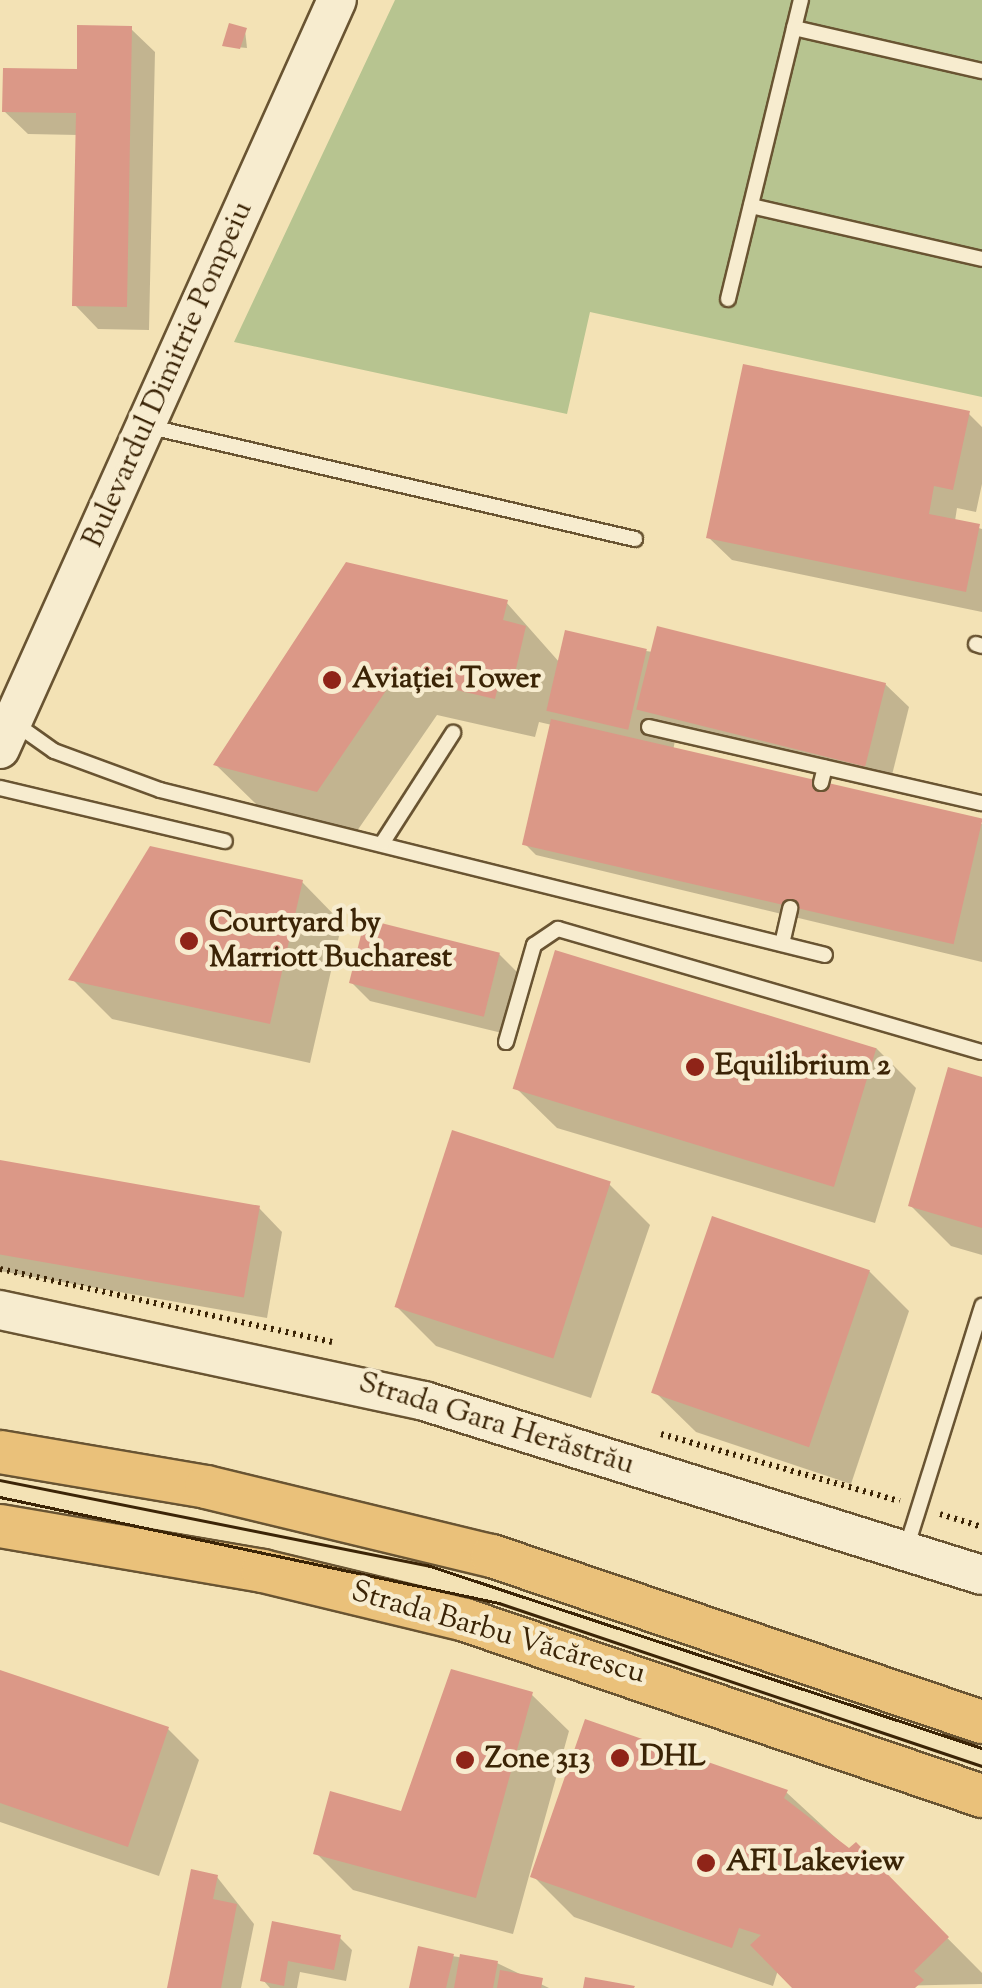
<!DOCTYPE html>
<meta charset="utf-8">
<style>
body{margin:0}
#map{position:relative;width:982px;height:1988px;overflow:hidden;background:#f3e2b5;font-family:"Sorts Mill Goudy",serif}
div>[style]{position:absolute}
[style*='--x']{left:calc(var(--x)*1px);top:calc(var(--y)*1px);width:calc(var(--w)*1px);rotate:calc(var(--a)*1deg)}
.green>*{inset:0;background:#b7c490}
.shadow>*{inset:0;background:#0003}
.building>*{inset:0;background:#db9887;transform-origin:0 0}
.path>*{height:6px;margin-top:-3px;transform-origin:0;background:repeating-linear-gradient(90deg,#3b2406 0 2.5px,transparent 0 7.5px)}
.roads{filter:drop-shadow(2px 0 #695432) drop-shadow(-2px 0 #695432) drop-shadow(0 2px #695432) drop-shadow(0 -2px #695432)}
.lane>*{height:14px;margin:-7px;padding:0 7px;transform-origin:7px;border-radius:7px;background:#f7eccf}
.secondary>*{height:38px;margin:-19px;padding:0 19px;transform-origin:19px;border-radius:19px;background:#f7eccf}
.primary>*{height:42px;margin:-21px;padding:0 21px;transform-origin:21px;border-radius:21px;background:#eac17a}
.tram>*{height:2.5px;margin:-1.25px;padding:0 1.25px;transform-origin:1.25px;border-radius:1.25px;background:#3b2406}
.dots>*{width:28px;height:28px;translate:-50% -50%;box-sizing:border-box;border:5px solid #f7eccf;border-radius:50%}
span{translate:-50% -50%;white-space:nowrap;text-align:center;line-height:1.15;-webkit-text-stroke:9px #f7eccf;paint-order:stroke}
.street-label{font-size:30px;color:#3b2406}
.poi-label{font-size:30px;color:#3b2406;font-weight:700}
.left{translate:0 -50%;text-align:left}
</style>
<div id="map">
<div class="green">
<div style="clip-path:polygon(395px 0,982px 0,982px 397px,590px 312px,567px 414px,234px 342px)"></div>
</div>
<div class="shadow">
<div style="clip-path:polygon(131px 29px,155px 52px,149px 330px,98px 329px,75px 305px,78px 135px,28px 134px,4px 111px,79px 72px)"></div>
<div style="clip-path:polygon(245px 30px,247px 48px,225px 46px)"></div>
<div style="clip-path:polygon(969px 414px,982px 427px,982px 484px,976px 512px,957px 508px,955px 521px,982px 529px,982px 612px,732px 560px,708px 537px)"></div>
<div style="clip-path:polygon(506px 602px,560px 663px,646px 651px,885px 684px,909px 707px,889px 787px,676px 735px,673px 751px,982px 824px,982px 962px,536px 855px,524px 843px,552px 725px,539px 722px,535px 737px,437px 715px,357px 831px,257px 805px,216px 765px)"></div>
<div style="clip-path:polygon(302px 882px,342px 923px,310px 1063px,112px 1019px,72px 979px)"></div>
<div style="clip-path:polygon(499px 954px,517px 972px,502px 1033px,370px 1001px,352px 983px)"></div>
<div style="clip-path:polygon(876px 1048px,916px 1088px,875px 1223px,557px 1128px,516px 1088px)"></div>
<div style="clip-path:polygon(982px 1079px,982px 1255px,951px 1246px,910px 1205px)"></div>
<div style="clip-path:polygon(0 1162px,259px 1208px,282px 1232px,267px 1318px,0 1271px)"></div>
<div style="clip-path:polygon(609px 1184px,650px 1225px,591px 1398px,436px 1346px,395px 1305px)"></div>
<div style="clip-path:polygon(869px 1271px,909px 1311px,851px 1484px,696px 1432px,655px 1392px)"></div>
<div style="clip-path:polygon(0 1673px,168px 1729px,199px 1760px,159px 1876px,0 1822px)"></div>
<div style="clip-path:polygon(531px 1694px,569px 1731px,513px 1934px,353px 1890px,316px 1853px,403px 1814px)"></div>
<div style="clip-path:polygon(786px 1792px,850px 1851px,856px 1846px,982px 1973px,982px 1984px,796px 1988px,778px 1970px,773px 1986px,574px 1917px,533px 1876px)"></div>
<div style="clip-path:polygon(217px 1877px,254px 1924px,241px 1988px,170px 1988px)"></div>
<div style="clip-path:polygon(274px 1924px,340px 1938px,352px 1950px,346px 1981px,300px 1972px,297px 1988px,270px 1988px,263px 1980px)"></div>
<div style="clip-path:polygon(452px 1956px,497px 1963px,549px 1988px,412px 1988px)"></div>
</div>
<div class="building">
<div style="clip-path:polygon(229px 23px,247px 28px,240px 49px,222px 46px)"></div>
<div style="clip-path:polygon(77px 25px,132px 26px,127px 307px,72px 306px,76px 113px,2px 112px,3px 68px,77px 69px)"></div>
<div style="clip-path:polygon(743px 364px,970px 411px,953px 490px,934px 486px,929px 514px,980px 524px,966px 592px,706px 538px)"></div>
<div style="clip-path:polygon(346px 562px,508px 600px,503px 620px,526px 626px,512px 686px,499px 683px,495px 699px,396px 676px,317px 792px,213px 765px)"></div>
<div style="left:657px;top:626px;width:236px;height:86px;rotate:14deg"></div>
<div style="left:565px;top:630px;width:84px;height:83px;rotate:13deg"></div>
<div style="left:551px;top:719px;width:443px;height:129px;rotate:13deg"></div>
<div style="clip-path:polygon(150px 846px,303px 880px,270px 1024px,68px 980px)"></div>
<div style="left:365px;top:919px;width:139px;height:66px;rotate:14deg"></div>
<div style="left:555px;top:950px;width:336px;height:145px;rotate:17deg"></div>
<div style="clip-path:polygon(948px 1067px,982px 1077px,982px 1228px,908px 1206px)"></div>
<div style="left:452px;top:1130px;width:167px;height:186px;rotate:18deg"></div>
<div style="left:0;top:1160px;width:264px;height:93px;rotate:10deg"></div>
<div style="left:712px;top:1216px;width:167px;height:187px;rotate:19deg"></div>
<div style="clip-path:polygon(451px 1669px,533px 1692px,476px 1898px,313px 1854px,330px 1791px,401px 1811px)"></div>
<div style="clip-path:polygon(0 1670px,169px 1727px,128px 1847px,0 1803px)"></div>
<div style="clip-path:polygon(585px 1719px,788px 1790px,784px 1798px,849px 1848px,856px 1842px,949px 1937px,914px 1971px,924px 1980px,915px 1988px,792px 1988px,750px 1945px,761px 1935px,739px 1928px,732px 1948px,530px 1877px)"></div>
<div style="clip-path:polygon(191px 1869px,218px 1875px,213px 1899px,237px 1904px,221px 1988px,167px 1988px)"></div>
<div style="clip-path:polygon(272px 1921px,341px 1935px,334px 1970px,288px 1961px,284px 1986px,260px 1981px)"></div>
<div style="clip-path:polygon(418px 1946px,454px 1954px,446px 1988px,409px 1988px)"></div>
<div style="clip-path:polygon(460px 1954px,498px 1961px,493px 1988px,454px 1988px)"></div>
<div style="clip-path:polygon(500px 1970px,543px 1978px,541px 1988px,497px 1988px)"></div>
<div style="clip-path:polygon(585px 1977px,635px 1986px,634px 1988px,583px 1988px)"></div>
</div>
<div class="path">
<div style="--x:0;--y:1269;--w:340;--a:12.4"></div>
<div style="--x:661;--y:1434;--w:248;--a:15.7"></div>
<div style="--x:940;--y:1514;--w:44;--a:17.2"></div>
</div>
<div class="roads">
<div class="lane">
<div style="--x:794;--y:28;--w:193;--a:12.9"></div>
<div style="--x:751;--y:206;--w:237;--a:12.9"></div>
<div style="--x:728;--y:299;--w:308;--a:-76.3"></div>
<div style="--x:146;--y:426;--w:502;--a:13.01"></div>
<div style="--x:976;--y:644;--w:6;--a:18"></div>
<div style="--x:13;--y:722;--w:50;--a:35.3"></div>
<div style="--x:54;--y:751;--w:113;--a:20.2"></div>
<div style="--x:160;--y:790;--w:685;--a:13.93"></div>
<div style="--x:649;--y:727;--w:342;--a:12.9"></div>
<div style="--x:821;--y:783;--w:16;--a:-76"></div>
<div style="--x:0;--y:788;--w:231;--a:13.3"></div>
<div style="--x:383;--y:842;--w:130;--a:-57.3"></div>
<div style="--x:782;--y:944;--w:37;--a:-77"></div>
<div style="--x:506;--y:1042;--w:101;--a:-73.9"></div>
<div style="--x:534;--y:945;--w:29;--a:-34"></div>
<div style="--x:558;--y:929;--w:441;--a:16.2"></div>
<div style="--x:906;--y:1549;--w:255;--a:-72.6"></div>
</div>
<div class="secondary">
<div style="--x:0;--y:749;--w:821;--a:-65.78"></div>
<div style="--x:0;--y:1310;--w:434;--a:12.1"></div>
<div style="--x:424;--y:1401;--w:584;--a:17.32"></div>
</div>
<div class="primary">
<div style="--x:0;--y:1452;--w:209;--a:9.6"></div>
<div style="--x:206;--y:1487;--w:294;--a:13.6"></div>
<div style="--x:492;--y:1556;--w:517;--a:18.72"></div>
<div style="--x:0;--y:1526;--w:267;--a:9.7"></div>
<div style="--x:263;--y:1571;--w:208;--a:13.6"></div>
<div style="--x:465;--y:1620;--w:546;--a:18.8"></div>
</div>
</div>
<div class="tram">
<div style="--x:0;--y:1480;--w:435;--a:11.3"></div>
<div style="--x:427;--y:1565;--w:584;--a:18.25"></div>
<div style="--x:0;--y:1497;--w:510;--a:11.99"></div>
<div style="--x:499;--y:1603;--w:510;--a:18.65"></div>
</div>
<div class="dots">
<div style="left:332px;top:680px;background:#8f2418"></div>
<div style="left:189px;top:941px;background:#8f2418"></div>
<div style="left:695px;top:1067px;background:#8f2418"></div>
<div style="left:620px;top:1758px;background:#8f2418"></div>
<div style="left:465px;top:1760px;background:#8f2418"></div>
<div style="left:706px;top:1863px;background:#8f2418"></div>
</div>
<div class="street-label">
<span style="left:169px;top:375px;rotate:-66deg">Bulevardul Dimitrie Pompeiu</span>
<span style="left:496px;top:1425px;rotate:17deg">Strada Gara Herăstrău</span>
<span style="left:498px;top:1634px;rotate:16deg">Strada Barbu Văcărescu</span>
</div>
<div class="poi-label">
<span class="left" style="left:352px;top:680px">Aviației Tower</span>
<span class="left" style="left:209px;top:941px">Courtyard by<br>Marriott Bucharest</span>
<span class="left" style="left:715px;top:1067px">Equilibrium 2</span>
<span class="left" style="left:640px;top:1758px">DHL</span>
<span class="left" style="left:485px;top:1760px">Zone 313</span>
<span class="left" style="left:726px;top:1863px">AFI Lakeview</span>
</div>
</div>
